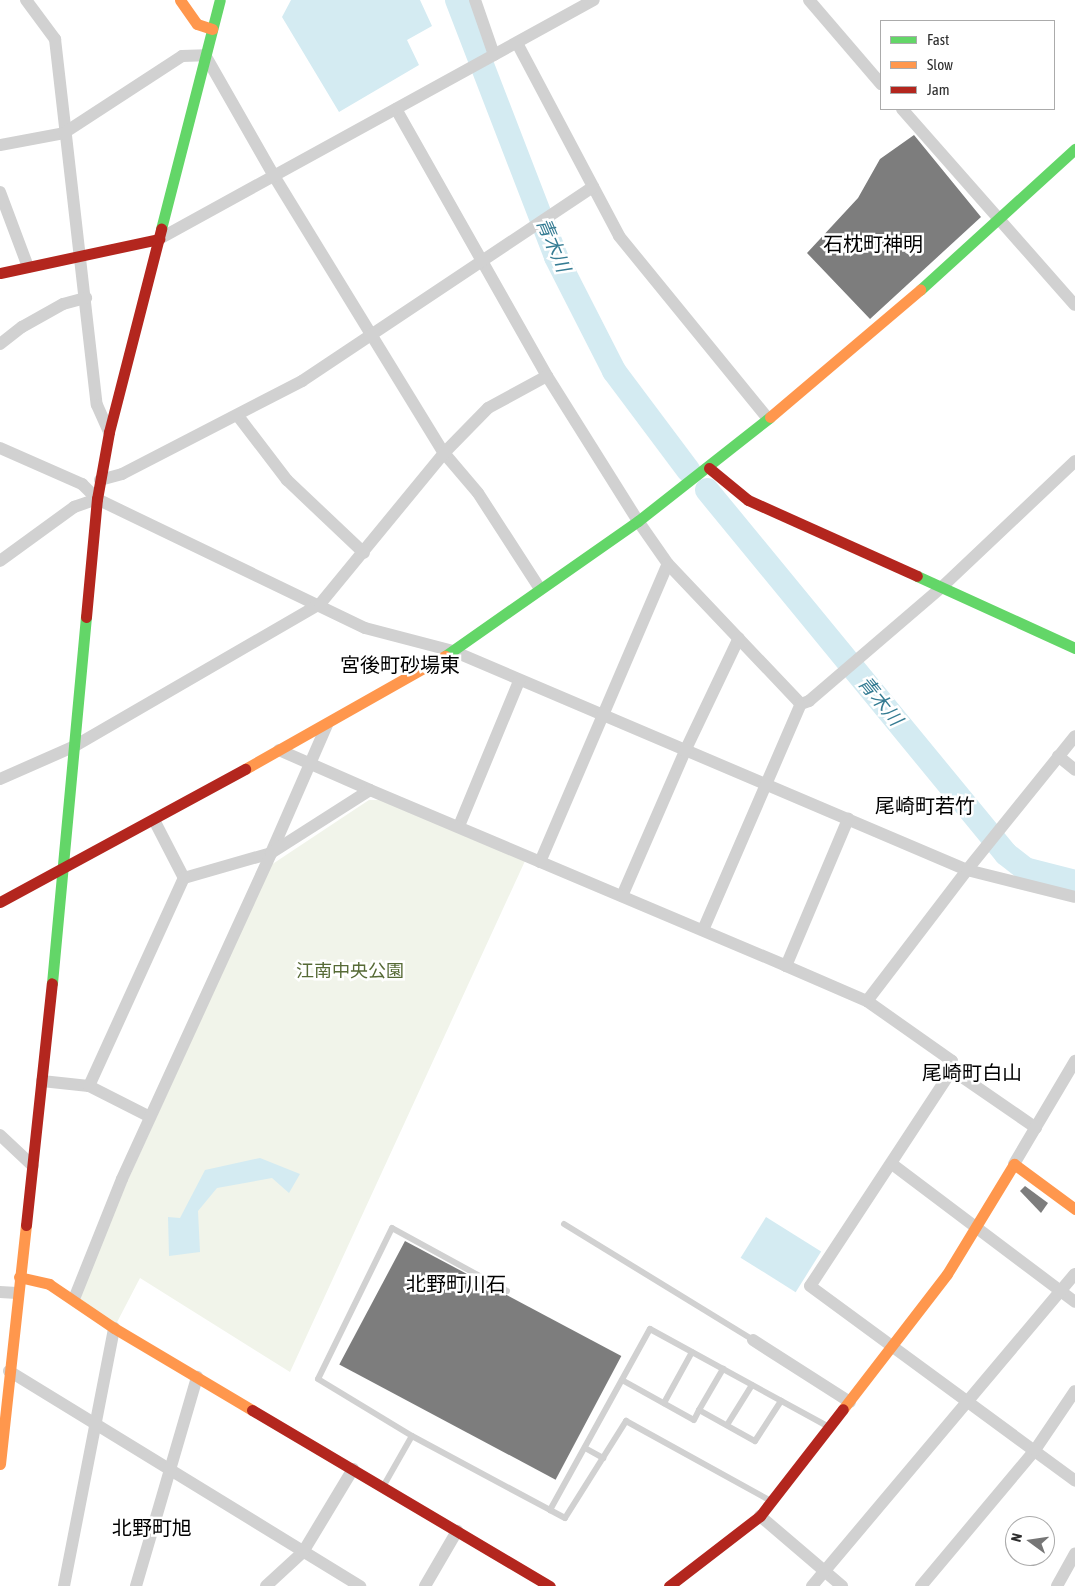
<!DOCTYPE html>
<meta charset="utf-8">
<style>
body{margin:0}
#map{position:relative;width:1075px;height:1586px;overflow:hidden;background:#fff;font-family:"Asap Condensed","Noto Sans JP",sans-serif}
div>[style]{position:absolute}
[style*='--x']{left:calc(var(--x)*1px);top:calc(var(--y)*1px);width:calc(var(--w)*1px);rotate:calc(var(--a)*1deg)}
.green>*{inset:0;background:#f1f4ea}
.water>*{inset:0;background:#d4ebf2;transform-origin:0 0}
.river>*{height:24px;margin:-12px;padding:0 12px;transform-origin:12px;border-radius:12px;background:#d4ebf2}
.building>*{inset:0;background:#7d7d7d;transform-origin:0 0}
.lane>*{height:6px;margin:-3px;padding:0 3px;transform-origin:3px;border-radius:3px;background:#d1d1d1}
.street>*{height:12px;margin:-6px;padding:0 6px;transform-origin:6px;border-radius:6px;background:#d1d1d1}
.fast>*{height:11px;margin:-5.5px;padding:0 5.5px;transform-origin:5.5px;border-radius:5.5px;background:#63d668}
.slow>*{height:11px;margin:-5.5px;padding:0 5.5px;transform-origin:5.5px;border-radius:5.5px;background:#ff974d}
.jam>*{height:11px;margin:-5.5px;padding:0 5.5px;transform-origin:5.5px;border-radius:5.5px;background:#b3261e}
span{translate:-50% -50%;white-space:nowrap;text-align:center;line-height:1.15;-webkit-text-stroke:5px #fff;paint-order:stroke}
.park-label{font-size:18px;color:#566a36}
.water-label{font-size:19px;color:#357c93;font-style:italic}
.quarter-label{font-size:20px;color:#000}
.legend{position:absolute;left:880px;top:20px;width:175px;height:90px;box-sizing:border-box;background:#fff;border:1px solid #ababab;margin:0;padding:6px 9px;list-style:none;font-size:15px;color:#2c2c2c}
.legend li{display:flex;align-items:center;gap:10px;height:25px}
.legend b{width:25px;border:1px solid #ababab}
.north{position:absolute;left:1005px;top:1516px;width:50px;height:50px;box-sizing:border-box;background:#fff;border:1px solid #ababab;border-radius:50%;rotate:284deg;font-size:14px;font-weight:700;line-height:20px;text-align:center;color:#2c2c2c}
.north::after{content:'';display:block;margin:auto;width:18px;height:22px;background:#767676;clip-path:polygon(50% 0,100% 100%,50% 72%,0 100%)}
</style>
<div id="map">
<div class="green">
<div style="clip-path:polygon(369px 800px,382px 800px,525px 861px,290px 1372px,140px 1278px,114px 1328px,74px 1299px,271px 865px)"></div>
</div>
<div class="water">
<div style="clip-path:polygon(291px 0,420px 0,432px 26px,407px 40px,419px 65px,339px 112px,282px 17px)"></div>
<div style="clip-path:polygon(260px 1158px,300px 1174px,289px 1193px,272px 1178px,217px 1188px,198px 1211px,200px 1252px,169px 1256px,168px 1217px,180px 1218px,205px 1170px)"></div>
<div style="left:766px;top:1217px;width:65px;height:48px;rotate:32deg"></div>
</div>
<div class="river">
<div style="--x:457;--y:0;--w:275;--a:68.9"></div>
<div style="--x:556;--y:257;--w:128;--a:63"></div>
<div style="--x:614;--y:371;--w:124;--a:53.2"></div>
<div style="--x:707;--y:490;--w:471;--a:50.6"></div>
<div style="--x:1006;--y:854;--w:24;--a:38"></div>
<div style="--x:1025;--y:869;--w:52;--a:14.6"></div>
</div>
<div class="building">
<div style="clip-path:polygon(914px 135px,981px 217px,870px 319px,807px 253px,858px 198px,880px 159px)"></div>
<div style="clip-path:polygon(1025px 1186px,1048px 1203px,1041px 1213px,1020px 1191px)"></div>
<div style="left:405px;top:1241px;width:245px;height:140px;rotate:28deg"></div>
</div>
<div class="lane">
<div style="--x:564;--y:1224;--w:222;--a:31.5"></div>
<div style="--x:507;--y:1291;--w:131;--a:-151.3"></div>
<div style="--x:392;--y:1228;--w:168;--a:116.1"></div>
<div style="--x:318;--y:1379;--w:110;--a:31.2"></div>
<div style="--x:412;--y:1436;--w:157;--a:28.2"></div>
<div style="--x:550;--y:1510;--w:207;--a:-61.1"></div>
<div style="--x:650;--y:1329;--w:202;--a:28.7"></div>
<div style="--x:622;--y:1380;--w:82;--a:29.1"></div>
<div style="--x:694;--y:1420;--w:11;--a:-63"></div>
<div style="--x:699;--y:1410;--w:64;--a:29"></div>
<div style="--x:755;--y:1441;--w:48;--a:-57"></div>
<div style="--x:664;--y:1403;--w:58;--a:-61.2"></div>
<div style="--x:699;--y:1410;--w:48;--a:-59.7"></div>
<div style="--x:727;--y:1425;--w:47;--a:-58"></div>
<div style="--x:585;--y:1448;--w:21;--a:29"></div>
<div style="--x:384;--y:1485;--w:56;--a:-60.3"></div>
<div style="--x:550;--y:1510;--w:17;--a:28"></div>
<div style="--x:565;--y:1518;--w:115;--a:-57.8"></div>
<div style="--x:626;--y:1421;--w:166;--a:28.9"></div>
</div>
<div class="street">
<div style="--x:26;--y:0;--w:49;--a:53.4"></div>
<div style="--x:55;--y:39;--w:368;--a:83.5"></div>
<div style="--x:97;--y:405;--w:30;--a:66"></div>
<div style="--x:475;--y:0;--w:58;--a:70.9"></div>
<div style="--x:809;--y:0;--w:111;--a:49.4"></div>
<div style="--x:517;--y:43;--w:218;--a:62.1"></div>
<div style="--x:619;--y:236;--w:236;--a:50.8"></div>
<div style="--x:396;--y:109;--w:307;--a:60.5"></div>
<div style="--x:547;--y:376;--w:171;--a:57.9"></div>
<div style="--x:638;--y:521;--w:52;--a:55.1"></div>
<div style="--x:668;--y:564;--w:193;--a:46.5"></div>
<div style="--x:902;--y:109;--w:261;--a:48.6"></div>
<div style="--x:0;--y:145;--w:65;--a:-10.6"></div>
<div style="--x:64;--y:133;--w:141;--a:-33.1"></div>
<div style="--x:182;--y:56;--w:23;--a:-2"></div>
<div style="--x:205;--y:55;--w:139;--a:60.3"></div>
<div style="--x:274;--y:176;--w:325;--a:58.5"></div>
<div style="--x:444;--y:453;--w:52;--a:49.6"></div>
<div style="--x:478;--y:493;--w:114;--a:57.1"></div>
<div style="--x:0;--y:192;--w:80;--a:69.5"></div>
<div style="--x:159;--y:239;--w:496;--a:-28.8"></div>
<div style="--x:0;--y:344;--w:28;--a:-38"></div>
<div style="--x:22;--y:327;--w:47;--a:-29.3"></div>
<div style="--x:63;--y:304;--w:24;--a:-15"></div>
<div style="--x:238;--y:416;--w:81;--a:52.6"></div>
<div style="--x:287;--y:480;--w:106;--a:43.5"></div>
<div style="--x:0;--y:448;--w:90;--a:23.7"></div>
<div style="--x:82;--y:484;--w:21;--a:45"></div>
<div style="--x:97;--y:499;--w:297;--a:25.7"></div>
<div style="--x:365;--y:628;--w:91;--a:14.6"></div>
<div style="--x:453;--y:651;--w:559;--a:23.08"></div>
<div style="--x:967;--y:870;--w:111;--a:14"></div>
<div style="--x:100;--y:480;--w:23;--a:-15"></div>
<div style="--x:122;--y:474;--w:203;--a:-27.3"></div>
<div style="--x:302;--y:381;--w:350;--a:-33.7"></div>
<div style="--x:0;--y:561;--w:92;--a:-36.1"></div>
<div style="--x:74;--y:507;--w:24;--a:-19"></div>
<div style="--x:279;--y:750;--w:99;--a:23.7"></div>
<div style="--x:1058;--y:756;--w:22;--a:39"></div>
<div style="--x:0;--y:779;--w:80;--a:-23.7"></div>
<div style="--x:73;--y:747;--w:285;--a:-30.1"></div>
<div style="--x:320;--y:604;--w:195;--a:-50.6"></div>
<div style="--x:444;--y:453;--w:63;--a:-45.6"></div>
<div style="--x:488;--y:408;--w:67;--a:-28.5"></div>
<div style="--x:154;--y:820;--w:65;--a:62.7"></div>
<div style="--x:184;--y:878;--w:91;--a:-16"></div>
<div style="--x:271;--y:853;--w:140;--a:-66.4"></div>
<div style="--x:459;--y:826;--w:157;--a:-67.5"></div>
<div style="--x:540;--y:862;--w:324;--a:-66.8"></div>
<div style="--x:622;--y:896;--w:158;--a:-66.5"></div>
<div style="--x:685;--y:751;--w:125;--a:-64.5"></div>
<div style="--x:703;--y:930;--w:246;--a:-66.6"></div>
<div style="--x:801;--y:704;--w:9;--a:-21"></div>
<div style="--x:809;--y:701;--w:177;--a:-40.6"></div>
<div style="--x:943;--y:586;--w:182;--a:-43.4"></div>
<div style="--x:786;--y:966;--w:88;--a:23.4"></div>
<div style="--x:867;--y:1001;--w:104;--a:35.2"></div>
<div style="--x:952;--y:1061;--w:9;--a:90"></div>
<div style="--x:952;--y:1070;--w:102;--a:34.6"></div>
<div style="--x:867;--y:1001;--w:165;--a:-52.6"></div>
<div style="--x:967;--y:870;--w:172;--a:-51.1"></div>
<div style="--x:952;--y:1070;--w:258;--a:123.3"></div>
<div style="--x:810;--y:1286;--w:329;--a:36.3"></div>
<div style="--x:42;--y:1081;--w:47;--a:6.1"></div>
<div style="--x:89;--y:1086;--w:68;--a:26.9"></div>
<div style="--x:89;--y:1086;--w:229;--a:-65.5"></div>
<div style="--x:0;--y:1135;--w:45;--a:43.2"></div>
<div style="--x:892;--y:1164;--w:229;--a:37"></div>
<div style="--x:1014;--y:1164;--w:120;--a:-59.4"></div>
<div style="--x:0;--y:1292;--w:17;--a:3"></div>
<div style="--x:74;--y:1299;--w:129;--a:-68.2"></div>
<div style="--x:122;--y:1179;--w:358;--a:-65.4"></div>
<div style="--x:271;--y:853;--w:117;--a:-32.5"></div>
<div style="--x:370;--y:790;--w:452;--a:22.9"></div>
<div style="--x:786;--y:966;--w:160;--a:-67.1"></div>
<div style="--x:753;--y:1340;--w:115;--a:32.6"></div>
<div style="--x:9;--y:1371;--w:412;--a:31.5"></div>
<div style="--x:760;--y:1516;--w:108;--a:40.5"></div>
<div style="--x:64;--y:1586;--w:263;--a:-79"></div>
<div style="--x:136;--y:1586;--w:218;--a:-73.7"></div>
<div style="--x:266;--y:1586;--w:50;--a:-42.6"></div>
<div style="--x:303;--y:1552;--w:97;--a:-58.9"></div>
<div style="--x:425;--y:1586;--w:64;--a:-59.8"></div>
<div style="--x:812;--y:1586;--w:408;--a:-49.9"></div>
<div style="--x:921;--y:1586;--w:177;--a:-50"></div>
<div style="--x:1035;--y:1450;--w:71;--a:-55.9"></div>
<div style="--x:1057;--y:1586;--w:37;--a:-61"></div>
</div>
<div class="fast">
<div style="--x:161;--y:229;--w:236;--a:-75.6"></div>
<div style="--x:920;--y:290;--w:210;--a:-42.3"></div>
<div style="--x:917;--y:576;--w:174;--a:24.5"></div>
<div style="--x:445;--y:656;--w:236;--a:-35"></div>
<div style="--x:638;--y:521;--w:168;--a:-38.2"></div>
<div style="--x:52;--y:983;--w:368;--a:-84.7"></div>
</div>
<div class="slow">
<div style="--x:180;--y:0;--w:29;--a:55"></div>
<div style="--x:197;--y:24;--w:16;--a:18"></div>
<div style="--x:770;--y:417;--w:197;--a:-40.3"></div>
<div style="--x:245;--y:769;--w:230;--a:-29.5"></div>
<div style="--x:19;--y:1277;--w:31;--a:13"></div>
<div style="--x:49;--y:1284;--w:78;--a:34.1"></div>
<div style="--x:114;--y:1328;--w:161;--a:30.7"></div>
<div style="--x:843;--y:1409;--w:170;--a:-52.4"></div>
<div style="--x:947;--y:1274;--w:129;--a:-58.7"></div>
<div style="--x:1014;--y:1164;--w:76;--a:36.4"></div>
<div style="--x:0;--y:1464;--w:240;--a:-83.8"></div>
</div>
<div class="jam">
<div style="--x:0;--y:273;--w:163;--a:-12.1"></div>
<div style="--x:709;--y:468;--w:50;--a:39.4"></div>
<div style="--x:748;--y:500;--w:185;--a:24.2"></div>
<div style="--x:86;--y:617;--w:119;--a:-84.7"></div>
<div style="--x:97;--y:499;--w:68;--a:-79.8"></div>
<div style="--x:109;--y:432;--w:210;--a:-75.6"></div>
<div style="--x:0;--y:902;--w:279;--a:-28.5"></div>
<div style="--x:26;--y:1225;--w:243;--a:-83.9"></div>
<div style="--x:252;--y:1410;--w:346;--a:30.6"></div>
<div style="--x:669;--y:1586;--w:115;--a:-37.6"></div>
<div style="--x:760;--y:1516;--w:135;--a:-52.2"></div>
</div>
<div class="park-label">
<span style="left:350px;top:971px">江南中央公園</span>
</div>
<div class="water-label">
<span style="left:553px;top:245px;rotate:67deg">青木川</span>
<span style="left:880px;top:701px;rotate:51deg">青木川</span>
</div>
<div class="quarter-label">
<span style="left:873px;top:243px">石枕町神明</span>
<span style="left:400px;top:664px">宮後町砂場東</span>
<span style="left:925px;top:805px">尾崎町若竹</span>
<span style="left:972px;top:1072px">尾崎町白山</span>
<span style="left:456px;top:1283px">北野町川石</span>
<span style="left:152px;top:1527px">北野町旭</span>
</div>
<ul class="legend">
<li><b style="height:6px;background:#63d668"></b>Fast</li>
<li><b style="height:6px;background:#ff974d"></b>Slow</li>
<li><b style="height:6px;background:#b3261e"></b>Jam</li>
</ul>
<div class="north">N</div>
</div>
